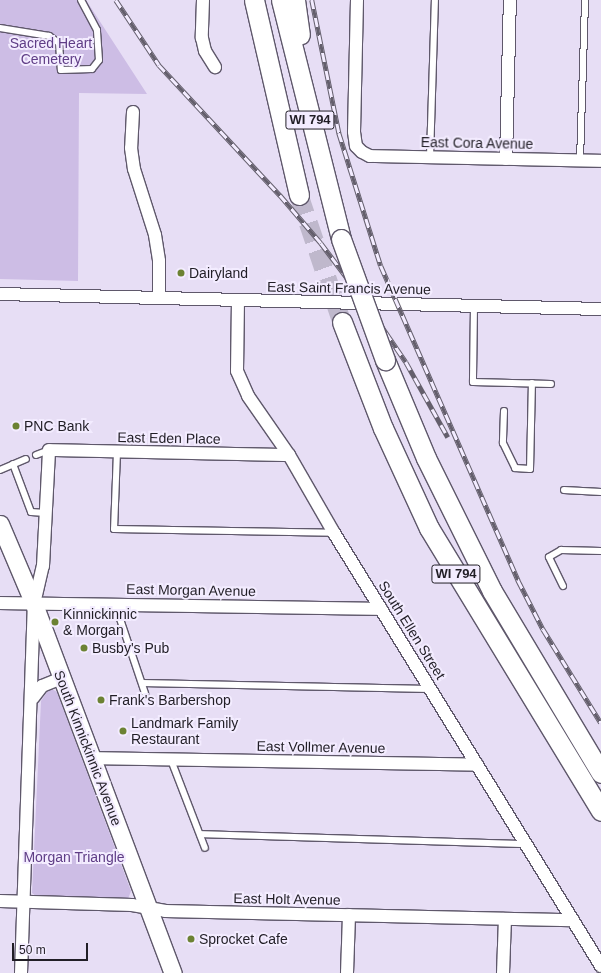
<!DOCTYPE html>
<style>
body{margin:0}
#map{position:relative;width:601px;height:973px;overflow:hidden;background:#e7def5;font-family:Helvetica,sans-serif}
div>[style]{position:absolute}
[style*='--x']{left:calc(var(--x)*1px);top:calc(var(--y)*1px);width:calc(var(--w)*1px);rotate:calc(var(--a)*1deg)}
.green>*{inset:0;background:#cdbde5}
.primary-tunnel>*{height:19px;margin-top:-9.5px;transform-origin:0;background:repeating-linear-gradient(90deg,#bfb8cc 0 19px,transparent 0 29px)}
.roads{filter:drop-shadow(1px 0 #5f586b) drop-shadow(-1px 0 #5f586b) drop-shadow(0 1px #5f586b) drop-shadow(0 -1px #5f586b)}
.service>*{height:6px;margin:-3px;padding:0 3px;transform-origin:3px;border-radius:3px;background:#fff}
.minor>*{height:12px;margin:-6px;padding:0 6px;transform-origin:6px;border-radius:6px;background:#fff}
.secondary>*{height:17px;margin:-8.5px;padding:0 8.5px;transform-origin:8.5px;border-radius:8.5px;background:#fff}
.primary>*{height:19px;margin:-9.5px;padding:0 9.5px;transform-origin:9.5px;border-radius:9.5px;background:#fff}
.rail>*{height:4.5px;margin-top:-2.25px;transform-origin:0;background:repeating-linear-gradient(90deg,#f3ecff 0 9px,#645f6c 0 18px);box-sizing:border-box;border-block:1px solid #645f6c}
.bridges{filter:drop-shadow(1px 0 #5f586b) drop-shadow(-1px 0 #5f586b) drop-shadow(0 1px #5f586b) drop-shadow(0 -1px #5f586b)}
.primary-bridge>*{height:19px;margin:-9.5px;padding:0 9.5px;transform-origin:9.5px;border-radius:9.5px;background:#fff}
.dots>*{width:11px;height:11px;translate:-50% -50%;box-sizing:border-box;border:2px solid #f3ecff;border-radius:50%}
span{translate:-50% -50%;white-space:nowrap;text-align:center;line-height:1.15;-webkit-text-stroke:4px #f3ecff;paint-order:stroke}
.shield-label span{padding:1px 3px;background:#f3ecff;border:1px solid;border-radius:3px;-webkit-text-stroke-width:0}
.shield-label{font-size:13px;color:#211e26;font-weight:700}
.park-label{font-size:14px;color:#5f3d86}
.street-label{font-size:14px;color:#211e26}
.poi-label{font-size:14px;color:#211e26}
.left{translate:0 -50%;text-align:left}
.scale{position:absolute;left:12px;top:943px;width:76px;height:18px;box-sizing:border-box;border:2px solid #211e26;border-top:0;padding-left:5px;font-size:12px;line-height:14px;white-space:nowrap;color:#211e26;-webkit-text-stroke:3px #f3ecff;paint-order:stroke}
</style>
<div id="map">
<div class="green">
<div style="clip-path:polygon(0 0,86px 0,147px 94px,79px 93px,78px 281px,0 279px)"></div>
<div style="clip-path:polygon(52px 689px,57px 692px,131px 891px,128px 899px,37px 897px,32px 893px,41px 701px,47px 692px)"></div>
</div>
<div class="primary-tunnel">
<div style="--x:299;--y:195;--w:134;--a:71.3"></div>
</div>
<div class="roads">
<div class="service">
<div style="--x:0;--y:28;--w:50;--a:9.3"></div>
<div style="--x:49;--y:36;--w:12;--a:35"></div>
<div style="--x:59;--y:43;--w:27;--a:86"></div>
<div style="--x:61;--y:70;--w:31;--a:-2"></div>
<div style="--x:92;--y:69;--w:11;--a:-52"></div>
<div style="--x:99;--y:60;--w:30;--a:-94"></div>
<div style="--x:97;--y:30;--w:34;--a:-118"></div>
<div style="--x:430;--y:157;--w:157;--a:-88.2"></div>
<div style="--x:580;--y:161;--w:161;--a:-88.2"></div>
<div style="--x:474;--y:306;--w:76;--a:90.8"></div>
<div style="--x:473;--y:382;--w:78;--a:1.5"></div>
<div style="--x:504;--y:411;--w:32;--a:92"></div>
<div style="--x:503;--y:443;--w:28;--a:64"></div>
<div style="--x:515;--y:468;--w:15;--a:4"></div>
<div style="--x:530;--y:469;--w:86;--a:-88.7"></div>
<div style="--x:117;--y:452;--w:77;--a:92.2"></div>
<div style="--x:114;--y:529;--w:220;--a:1"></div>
<div style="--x:36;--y:455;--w:14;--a:-21"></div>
<div style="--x:13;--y:464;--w:51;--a:69.4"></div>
<div style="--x:31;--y:512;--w:15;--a:4"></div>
<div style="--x:0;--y:470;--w:28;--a:-23"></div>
<div style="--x:564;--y:490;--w:37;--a:3"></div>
<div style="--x:563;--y:586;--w:32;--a:-116"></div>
<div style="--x:549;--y:557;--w:14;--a:-30"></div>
<div style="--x:561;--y:550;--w:40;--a:1.4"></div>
<div style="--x:115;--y:604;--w:94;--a:71.4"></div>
<div style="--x:142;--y:683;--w:288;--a:1.2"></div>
<div style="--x:171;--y:760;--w:94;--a:68.9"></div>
<div style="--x:200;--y:834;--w:326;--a:1.8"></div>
</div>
<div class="minor">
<div style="--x:203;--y:0;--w:38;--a:92"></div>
<div style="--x:202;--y:38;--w:13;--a:77"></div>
<div style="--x:205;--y:51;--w:19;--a:58"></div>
<div style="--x:357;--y:0;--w:132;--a:91.3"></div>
<div style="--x:354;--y:132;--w:14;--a:82"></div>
<div style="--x:356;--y:146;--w:8;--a:45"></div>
<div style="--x:362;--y:152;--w:9;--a:27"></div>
<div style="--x:370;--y:156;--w:231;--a:1.2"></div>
<div style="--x:133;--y:112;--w:36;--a:93"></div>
<div style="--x:131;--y:148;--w:21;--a:82"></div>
<div style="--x:134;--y:169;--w:69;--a:72.3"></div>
<div style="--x:155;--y:235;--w:26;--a:81"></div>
<div style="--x:159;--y:261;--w:37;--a:90"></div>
<div style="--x:506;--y:159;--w:159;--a:-88.6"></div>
<div style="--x:0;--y:294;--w:601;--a:1.43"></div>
<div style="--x:238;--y:300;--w:71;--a:90.8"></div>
<div style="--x:237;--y:371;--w:27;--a:66"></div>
<div style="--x:248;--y:396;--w:72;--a:55.2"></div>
<div style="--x:289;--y:455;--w:90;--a:60"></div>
<div style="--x:334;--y:533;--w:509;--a:58.34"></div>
<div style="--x:0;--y:603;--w:381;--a:0.9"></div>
<div style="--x:33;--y:698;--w:15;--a:-53"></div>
<div style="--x:42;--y:686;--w:22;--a:-22"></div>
<div style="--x:92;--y:758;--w:385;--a:1"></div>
<div style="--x:0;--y:901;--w:132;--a:1.7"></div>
<div style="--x:132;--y:905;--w:34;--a:10"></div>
<div style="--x:165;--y:911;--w:408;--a:1.3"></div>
<div style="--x:21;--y:973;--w:369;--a:-88"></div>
<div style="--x:34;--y:604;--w:39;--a:-77"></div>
<div style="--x:43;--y:566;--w:116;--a:-87"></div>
<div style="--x:49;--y:450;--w:240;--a:1.2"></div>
<div style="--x:347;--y:973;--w:58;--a:-88"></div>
<div style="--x:503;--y:973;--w:54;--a:-87.9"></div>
</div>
<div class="secondary">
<div style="--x:0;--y:524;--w:87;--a:67"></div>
<div style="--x:34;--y:604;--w:394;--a:69.4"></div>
</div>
<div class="primary">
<div style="--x:254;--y:0;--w:200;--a:77"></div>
<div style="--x:281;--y:0;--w:246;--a:75.9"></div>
<div style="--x:295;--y:0;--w:35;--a:82"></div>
<div style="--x:342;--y:322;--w:114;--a:68.9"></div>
<div style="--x:383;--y:428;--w:110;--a:65.3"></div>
<div style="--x:429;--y:528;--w:331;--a:58.7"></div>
<div style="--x:385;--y:360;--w:106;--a:67.3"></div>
<div style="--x:426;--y:458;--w:148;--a:63.6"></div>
<div style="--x:492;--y:591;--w:212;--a:59.1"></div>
</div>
</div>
<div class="rail">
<div style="--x:116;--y:0;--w:78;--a:56.5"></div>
<div style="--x:159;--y:65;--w:178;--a:47.1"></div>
<div style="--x:280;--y:195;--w:63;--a:49.5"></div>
<div style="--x:321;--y:243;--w:75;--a:53.1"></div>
<div style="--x:366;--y:303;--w:71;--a:55.9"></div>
<div style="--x:406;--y:362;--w:86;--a:60.8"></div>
<div style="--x:312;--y:0;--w:136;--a:78.5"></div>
<div style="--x:339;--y:133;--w:139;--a:72.5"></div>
<div style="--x:381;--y:266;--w:343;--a:66.4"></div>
<div style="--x:518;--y:580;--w:55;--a:63"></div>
<div style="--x:543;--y:629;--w:110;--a:58.3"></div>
</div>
<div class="bridges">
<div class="primary-bridge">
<div style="--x:341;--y:239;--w:129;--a:70"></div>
</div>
</div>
<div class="dots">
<div style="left:181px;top:273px;background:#6c8233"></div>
<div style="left:16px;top:426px;background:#6c8233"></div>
<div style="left:55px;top:622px;background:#6c8233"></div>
<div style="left:84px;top:648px;background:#6c8233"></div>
<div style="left:101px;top:700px;background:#6c8233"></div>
<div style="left:123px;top:731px;background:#6c8233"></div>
<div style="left:191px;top:939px;background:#6c8233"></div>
</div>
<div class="shield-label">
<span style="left:310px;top:120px">WI 794</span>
<span style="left:456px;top:574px">WI 794</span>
</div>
<div class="park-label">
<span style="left:51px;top:51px">Sacred Heart<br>Cemetery</span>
<span style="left:74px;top:857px">Morgan Triangle</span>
</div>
<div class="street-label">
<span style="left:477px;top:143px;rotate:1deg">East Cora Avenue</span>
<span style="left:349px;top:288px;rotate:1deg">East Saint Francis Avenue</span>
<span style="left:169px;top:438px;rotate:1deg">East Eden Place</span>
<span style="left:191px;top:590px;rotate:1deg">East Morgan Avenue</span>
<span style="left:412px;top:630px;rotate:58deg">South Ellen Street</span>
<span style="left:321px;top:747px;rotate:1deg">East Vollmer Avenue</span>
<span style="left:88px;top:748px;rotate:69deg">South Kinnickinnic Avenue</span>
<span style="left:287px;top:899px;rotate:1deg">East Holt Avenue</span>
</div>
<div class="poi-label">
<span class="left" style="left:189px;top:273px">Dairyland</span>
<span class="left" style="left:24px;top:426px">PNC Bank</span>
<span class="left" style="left:63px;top:622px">Kinnickinnic<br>&amp; Morgan</span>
<span class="left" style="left:92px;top:648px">Busby's Pub</span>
<span class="left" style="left:109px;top:700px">Frank's Barbershop</span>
<span class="left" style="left:131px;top:731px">Landmark Family<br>Restaurant</span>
<span class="left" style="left:199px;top:939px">Sprocket Cafe</span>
</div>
<div class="scale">50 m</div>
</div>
